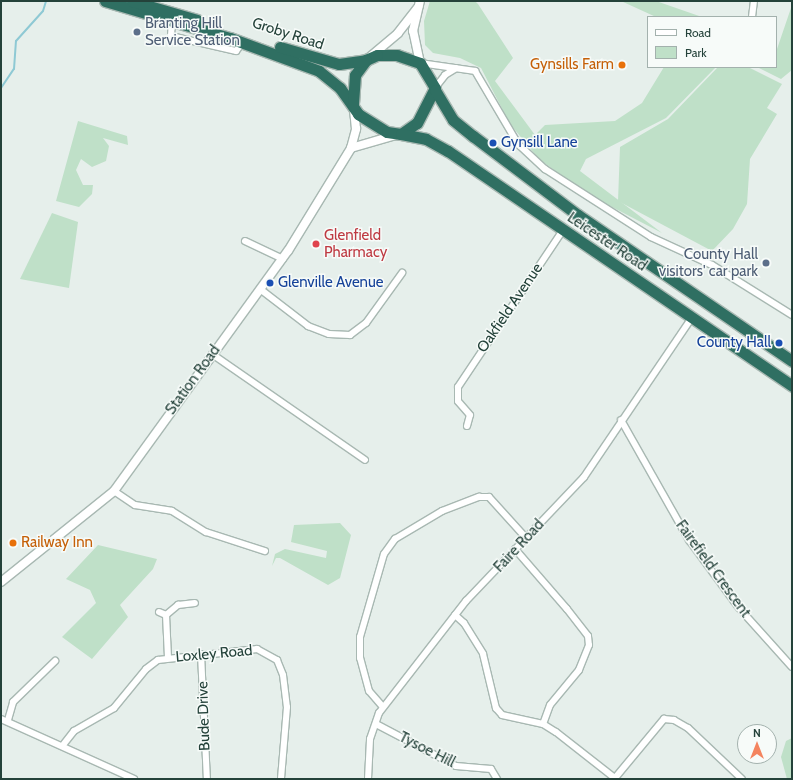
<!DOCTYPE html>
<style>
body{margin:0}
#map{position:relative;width:793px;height:780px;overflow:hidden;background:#e6efeb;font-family:Cabin,sans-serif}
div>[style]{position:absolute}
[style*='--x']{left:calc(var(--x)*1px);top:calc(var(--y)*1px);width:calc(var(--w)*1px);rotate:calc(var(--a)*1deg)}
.green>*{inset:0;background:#bfe0c8}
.stream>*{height:2px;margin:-1px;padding:0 1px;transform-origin:1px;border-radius:1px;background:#8ec9d4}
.roads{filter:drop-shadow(1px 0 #a8b8b2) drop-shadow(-1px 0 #a8b8b2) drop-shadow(0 1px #a8b8b2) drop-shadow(0 -1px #a8b8b2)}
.street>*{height:6px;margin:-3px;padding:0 3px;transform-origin:3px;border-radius:3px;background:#fff}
.secondary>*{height:8px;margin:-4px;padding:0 4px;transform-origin:4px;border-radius:4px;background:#fff}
.highway>*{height:11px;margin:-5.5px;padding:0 5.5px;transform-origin:5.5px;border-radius:5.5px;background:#2f6f62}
.dots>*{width:11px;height:11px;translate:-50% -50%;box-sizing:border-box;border:2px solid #f7fbf9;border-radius:50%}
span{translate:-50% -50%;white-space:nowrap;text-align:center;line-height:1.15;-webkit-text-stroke:3px #f7fbf9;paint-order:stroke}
.service-label{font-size:15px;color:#4e5e75}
.left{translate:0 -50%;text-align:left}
.right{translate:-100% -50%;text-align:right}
.street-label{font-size:15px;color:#24423a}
.food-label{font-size:15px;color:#c56008}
.transit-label{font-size:15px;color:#164399}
.health-label{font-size:15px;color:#be3a42}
.frame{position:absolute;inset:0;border:2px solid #24423a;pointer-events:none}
.legend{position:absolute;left:647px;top:16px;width:130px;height:52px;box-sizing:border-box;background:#f7fbf9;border:1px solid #a3b1ad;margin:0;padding:5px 7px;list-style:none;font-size:12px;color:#24423a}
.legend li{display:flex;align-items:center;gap:8px;height:20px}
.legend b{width:20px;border:1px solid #a3b1ad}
.north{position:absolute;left:737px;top:724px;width:40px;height:40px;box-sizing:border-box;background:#f7fbf9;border:1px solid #a3b1ad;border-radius:50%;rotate:0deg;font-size:11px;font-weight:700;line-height:16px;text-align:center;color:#24423a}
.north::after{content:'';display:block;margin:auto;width:14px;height:18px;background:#f4845f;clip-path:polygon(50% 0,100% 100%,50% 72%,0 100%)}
</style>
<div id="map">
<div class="green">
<div style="clip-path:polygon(430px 1px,475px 1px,478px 4px,513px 58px,495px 81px,535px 135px,545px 125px,615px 121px,642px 103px,664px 67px,716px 67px,666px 118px,586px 159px,580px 171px,662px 233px,585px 193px,539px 159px,510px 124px,481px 68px,460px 58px,433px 53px,425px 45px,424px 21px)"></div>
<div style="clip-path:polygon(621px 1px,656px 1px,702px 17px,656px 17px)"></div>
<div style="clip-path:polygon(792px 5px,792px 70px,781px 79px,757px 67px,776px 67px,776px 52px)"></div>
<div style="clip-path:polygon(718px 67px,748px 67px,782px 84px,767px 108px,777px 114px,750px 159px,747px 204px,733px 229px,712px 251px,618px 201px,620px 147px,668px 119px)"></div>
<div style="clip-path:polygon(78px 121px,127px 136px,128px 145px,103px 138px,109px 146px,106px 161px,92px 167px,81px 159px,76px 170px,83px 185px,93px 185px,92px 194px,79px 207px,56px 201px)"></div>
<div style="clip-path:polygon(52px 213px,78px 222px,69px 288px,20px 279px)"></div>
<div style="clip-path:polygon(340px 523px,351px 535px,340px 578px,328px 585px,280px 558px,276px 558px,272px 566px,275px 554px,285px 549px,326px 558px,327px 551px,291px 542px,294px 525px)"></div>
<div style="clip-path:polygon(98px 545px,157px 559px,153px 569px,120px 605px,128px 617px,92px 659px,62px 637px,96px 603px,90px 590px,66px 579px)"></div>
<div style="clip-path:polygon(792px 738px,792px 779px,787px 779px,781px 757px,786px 741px)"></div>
</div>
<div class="stream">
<div style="--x:1;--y:88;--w:23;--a:-56"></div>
<div style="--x:14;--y:69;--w:28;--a:-86"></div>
<div style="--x:16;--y:41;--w:40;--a:-48"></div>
<div style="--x:43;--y:11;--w:10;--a:-73"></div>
</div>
<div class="roads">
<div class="street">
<div style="--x:752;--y:17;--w:16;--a:-83"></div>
<div style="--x:172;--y:21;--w:15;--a:94"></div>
<div style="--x:171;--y:36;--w:67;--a:13"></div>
<div style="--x:236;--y:51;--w:11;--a:-52"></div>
<div style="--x:420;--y:63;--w:56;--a:8.3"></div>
<div style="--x:475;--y:71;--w:85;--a:59.5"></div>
<div style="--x:518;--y:144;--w:37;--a:43"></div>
<div style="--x:545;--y:169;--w:126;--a:32.7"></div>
<div style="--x:651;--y:237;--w:67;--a:24.7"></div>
<div style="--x:712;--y:265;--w:94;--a:32"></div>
<div style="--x:435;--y:88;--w:16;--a:-52"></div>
<div style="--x:445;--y:75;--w:13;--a:-32"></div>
<div style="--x:245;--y:241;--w:42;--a:25.3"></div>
<div style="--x:260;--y:289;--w:61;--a:37.6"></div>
<div style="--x:308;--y:326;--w:22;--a:21"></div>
<div style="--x:329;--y:334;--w:21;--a:3"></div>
<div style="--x:350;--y:335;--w:20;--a:-37"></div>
<div style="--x:366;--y:323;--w:62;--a:-54.2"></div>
<div style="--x:212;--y:354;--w:186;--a:34.7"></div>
<div style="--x:621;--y:420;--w:138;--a:60.5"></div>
<div style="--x:689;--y:540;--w:84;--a:53.7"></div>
<div style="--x:739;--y:608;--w:79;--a:48.1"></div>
<div style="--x:467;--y:426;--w:11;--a:-75"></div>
<div style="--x:470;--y:415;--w:18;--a:-131"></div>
<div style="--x:458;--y:401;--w:14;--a:-90"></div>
<div style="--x:458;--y:387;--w:189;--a:-56.2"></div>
<div style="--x:114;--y:491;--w:25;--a:34"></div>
<div style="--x:135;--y:505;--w:37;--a:9"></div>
<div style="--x:172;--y:511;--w:40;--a:32"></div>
<div style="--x:206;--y:532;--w:62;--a:17.9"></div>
<div style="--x:515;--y:549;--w:79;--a:49.1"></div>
<div style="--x:567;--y:609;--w:34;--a:52"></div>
<div style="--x:588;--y:636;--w:9;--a:84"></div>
<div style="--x:589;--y:645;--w:27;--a:112"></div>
<div style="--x:579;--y:670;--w:45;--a:129.6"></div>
<div style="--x:550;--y:705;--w:20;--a:110"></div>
<div style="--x:159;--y:612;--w:8;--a:23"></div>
<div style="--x:166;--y:615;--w:16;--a:-40"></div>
<div style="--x:178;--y:605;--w:17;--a:-7"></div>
<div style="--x:166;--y:615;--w:43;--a:87.3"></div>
<div style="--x:455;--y:615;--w:12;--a:42"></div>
<div style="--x:464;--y:623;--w:36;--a:58"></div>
<div style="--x:483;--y:654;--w:56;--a:76.5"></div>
<div style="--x:496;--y:708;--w:9;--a:49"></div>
<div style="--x:502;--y:715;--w:42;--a:12.4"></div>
<div style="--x:543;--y:724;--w:15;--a:32"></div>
<div style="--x:556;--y:732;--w:76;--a:38.1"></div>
<div style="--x:201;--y:654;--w:125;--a:87.3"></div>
<div style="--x:383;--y:707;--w:21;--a:-131"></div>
<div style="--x:369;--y:691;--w:34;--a:-105"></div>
<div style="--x:360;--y:658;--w:21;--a:-90"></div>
<div style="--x:360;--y:637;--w:86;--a:-73.9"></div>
<div style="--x:384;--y:554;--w:19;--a:-54"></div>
<div style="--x:395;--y:539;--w:55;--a:-30.8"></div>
<div style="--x:442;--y:511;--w:40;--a:-21"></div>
<div style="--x:479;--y:497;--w:10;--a:0"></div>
<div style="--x:489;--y:497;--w:55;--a:47.9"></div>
<div style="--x:1;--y:719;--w:146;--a:24.3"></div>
<div style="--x:8;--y:720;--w:19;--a:-74"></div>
<div style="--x:13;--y:702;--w:59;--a:-44.3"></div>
<div style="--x:376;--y:724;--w:90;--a:27.7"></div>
<div style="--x:456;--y:766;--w:35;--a:5"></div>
<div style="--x:491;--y:769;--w:12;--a:59"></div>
<div style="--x:63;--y:745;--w:18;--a:-52"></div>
<div style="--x:74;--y:731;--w:46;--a:-29.9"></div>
<div style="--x:114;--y:708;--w:50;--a:-50.6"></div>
<div style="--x:146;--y:669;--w:15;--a:-37"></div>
<div style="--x:158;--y:660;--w:100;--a:-6.3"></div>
<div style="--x:257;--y:649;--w:23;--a:29"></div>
<div style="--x:277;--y:660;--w:16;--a:68"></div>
<div style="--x:283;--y:675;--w:32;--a:83"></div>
<div style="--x:287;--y:707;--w:72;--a:94.8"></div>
<div style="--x:615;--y:778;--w:77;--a:-50.3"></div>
<div style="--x:664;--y:719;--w:10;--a:6"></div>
<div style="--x:674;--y:720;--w:16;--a:30"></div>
<div style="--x:688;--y:728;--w:74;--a:43.4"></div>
<div style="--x:368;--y:779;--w:40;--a:-87.1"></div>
<div style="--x:370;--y:739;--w:28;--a:-71"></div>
<div style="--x:379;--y:713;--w:142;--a:-52.2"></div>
<div style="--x:466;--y:601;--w:171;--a:-46.4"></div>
<div style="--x:584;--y:477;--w:191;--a:-55.9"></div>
</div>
<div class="secondary">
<div style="--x:371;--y:56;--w:35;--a:-40"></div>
<div style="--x:398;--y:33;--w:33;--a:-52"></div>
<div style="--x:420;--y:63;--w:33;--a:-102"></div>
<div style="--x:413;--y:31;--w:31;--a:-77"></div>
<div style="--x:351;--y:148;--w:47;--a:-16.1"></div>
<div style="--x:1;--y:582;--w:145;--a:-38.8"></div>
<div style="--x:114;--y:491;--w:296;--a:-54.1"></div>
<div style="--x:288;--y:251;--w:121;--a:-58.5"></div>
<div style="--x:351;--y:148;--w:20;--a:-75"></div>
<div style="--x:356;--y:129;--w:20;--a:-96"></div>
</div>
<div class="highway">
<div style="--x:105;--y:1;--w:130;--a:16.5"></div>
<div style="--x:230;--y:38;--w:95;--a:20.3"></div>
<div style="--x:319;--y:71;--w:27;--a:39"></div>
<div style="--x:340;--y:88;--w:32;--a:55"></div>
<div style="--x:358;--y:114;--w:34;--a:32"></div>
<div style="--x:387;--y:132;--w:14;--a:8"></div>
<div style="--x:401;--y:134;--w:19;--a:-35"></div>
<div style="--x:417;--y:123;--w:39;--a:-63"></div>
<div style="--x:435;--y:88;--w:29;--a:-121"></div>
<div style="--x:420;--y:63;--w:24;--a:-161"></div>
<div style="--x:397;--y:55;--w:20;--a:180"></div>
<div style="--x:377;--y:55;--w:12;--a:156"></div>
<div style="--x:366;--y:60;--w:19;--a:126"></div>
<div style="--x:355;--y:75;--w:31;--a:94"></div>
<div style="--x:132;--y:1;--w:68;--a:16.3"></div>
<div style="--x:280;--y:47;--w:61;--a:16.1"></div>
<div style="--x:339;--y:64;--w:27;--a:-8"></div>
<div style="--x:435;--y:90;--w:35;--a:59"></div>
<div style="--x:453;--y:120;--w:26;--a:39"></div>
<div style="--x:473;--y:136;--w:131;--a:37"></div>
<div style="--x:578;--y:215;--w:259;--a:34.3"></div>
<div style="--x:401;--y:134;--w:25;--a:11"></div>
<div style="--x:426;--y:139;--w:25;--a:29"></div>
<div style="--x:448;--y:151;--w:417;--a:34.3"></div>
</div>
</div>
<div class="dots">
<div style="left:137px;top:32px;background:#5c6f8a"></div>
<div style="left:622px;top:65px;background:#e8710a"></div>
<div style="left:493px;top:143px;background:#1a4fb4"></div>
<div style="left:316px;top:244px;background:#e0444e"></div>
<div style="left:766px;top:263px;background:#5c6f8a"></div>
<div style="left:270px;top:283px;background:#1a4fb4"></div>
<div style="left:779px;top:343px;background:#1a4fb4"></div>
<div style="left:13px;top:543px;background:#e8710a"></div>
</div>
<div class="service-label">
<span class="left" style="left:145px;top:32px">Branting Hill<br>Service Station</span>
<span class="right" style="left:758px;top:263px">County Hall<br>visitors' car park</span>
</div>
<div class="street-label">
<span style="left:288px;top:34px;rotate:18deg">Groby Road</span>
<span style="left:607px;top:242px;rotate:34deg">Leicester Road</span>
<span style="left:510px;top:308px;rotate:-56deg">Oakfield Avenue</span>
<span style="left:193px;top:380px;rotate:-54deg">Station Road</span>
<span style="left:519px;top:546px;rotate:-47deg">Faire Road</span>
<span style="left:713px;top:569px;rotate:54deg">Fairefield Crescent</span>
<span style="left:214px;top:654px;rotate:-5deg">Loxley Road</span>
<span style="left:204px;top:716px;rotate:-92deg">Bude Drive</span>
<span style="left:427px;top:750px;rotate:27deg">Tysoe Hill</span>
</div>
<div class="food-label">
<span class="right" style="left:614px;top:65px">Gynsills Farm</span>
<span class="left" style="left:21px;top:543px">Railway Inn</span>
</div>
<div class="transit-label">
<span class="left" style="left:501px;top:143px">Gynsill Lane</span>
<span class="left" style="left:278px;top:283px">Glenville Avenue</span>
<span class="right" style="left:771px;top:343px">County Hall</span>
</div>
<div class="health-label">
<span class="left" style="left:324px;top:244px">Glenfield<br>Pharmacy</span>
</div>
<div class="frame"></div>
<ul class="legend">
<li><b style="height:5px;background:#fff"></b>Road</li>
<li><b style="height:11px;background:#bfe0c8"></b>Park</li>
</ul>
<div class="north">N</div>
</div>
